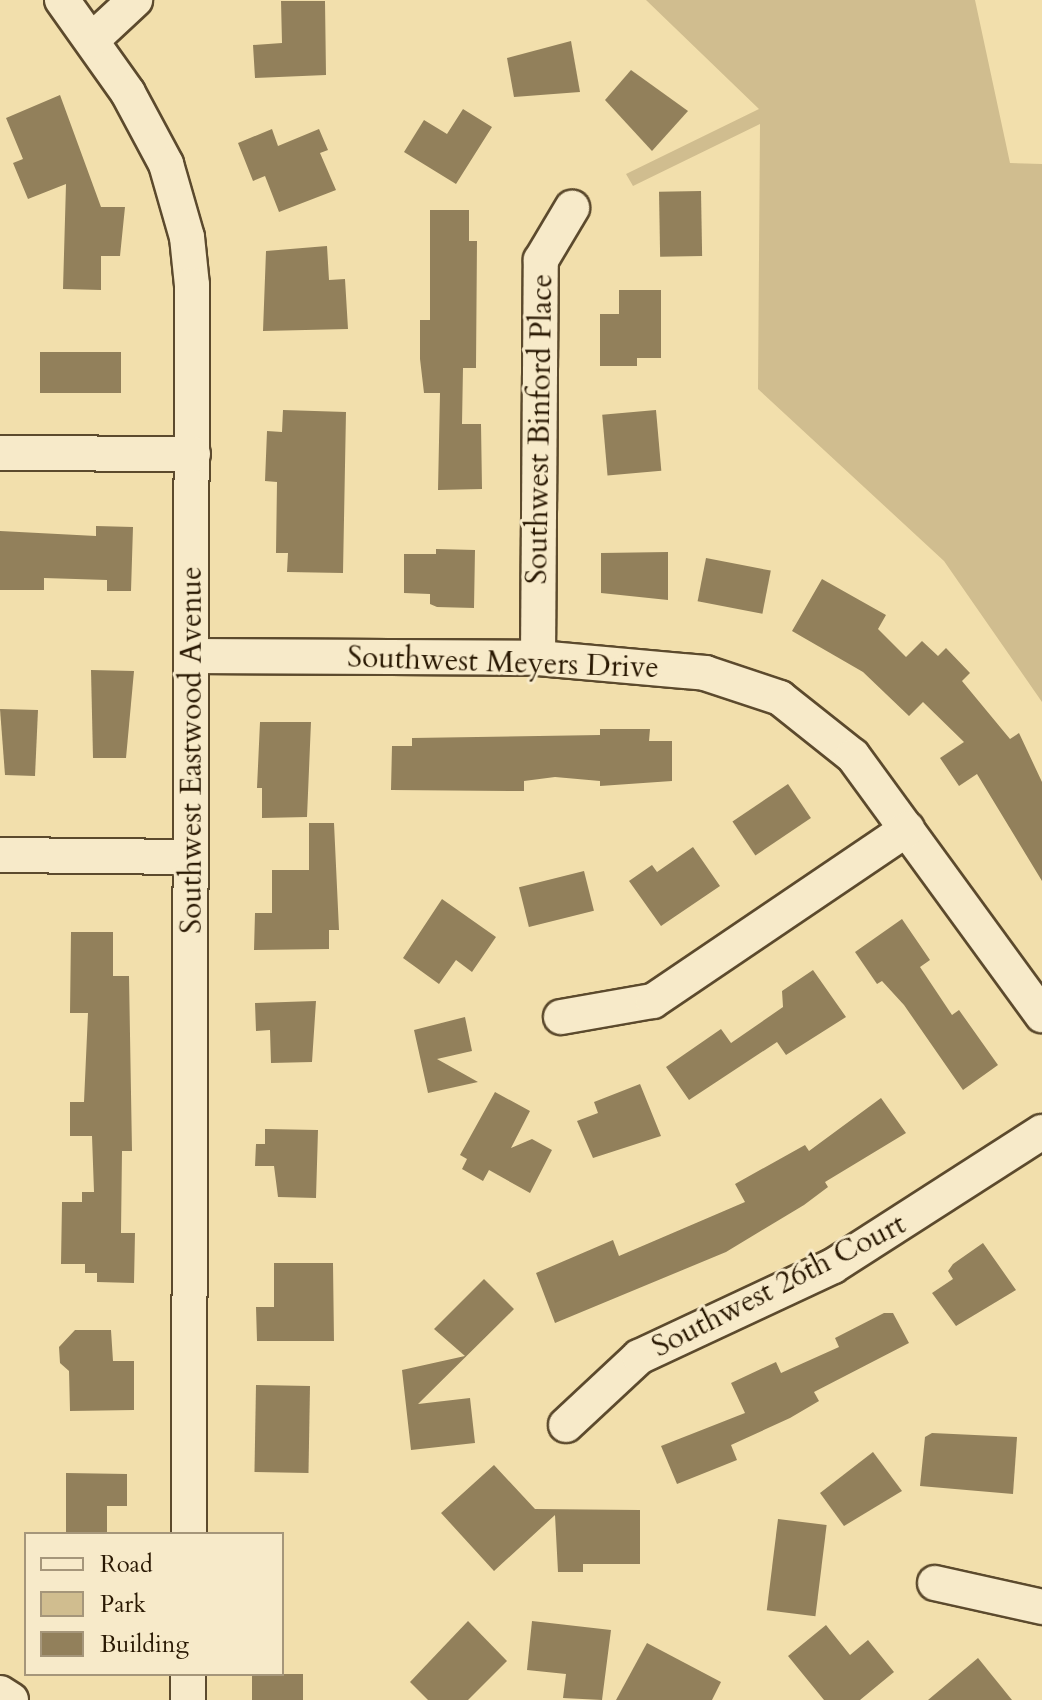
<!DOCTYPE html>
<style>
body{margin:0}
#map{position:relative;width:1042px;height:1700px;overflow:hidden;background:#f2dfac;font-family:Cardo,serif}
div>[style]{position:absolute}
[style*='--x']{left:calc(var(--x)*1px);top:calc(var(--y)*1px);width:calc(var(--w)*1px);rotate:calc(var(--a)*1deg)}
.green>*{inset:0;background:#d0bd8f}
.building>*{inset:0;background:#92805b;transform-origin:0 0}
.roads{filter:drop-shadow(2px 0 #5c4a2d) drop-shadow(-2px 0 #5c4a2d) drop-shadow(0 2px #5c4a2d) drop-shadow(0 -2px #5c4a2d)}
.minor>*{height:34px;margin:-17px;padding:0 17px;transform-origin:17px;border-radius:17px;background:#f7eac9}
span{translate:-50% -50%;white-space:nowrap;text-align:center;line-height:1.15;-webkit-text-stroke:6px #f7eac9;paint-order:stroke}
.street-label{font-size:30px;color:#2a1903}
.legend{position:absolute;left:24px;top:1532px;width:260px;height:144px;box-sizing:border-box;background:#f7eac9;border:2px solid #a5967a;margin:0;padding:10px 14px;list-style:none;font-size:24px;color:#2a1903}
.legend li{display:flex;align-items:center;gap:16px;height:40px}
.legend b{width:40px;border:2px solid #a5967a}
</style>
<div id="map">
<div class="green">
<div style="clip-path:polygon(646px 0,975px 0,1010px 163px,1042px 164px,1042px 702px,944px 561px,758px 389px,760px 124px,633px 186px,626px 174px,759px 109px)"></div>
</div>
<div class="building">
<div style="clip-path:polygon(281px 1px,325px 1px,326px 75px,255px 78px,253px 45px,282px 43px)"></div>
<div style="clip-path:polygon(571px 41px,580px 92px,514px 97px,507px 58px)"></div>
<div style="clip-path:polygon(631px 70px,688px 111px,652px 151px,605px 100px)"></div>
<div style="clip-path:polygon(60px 95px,101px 207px,125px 207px,120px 256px,101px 256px,101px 290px,63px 289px,66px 184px,28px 199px,13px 163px,23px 159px,6px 118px)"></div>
<div style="clip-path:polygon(463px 109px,492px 127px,456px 184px,404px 152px,424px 120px,447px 134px)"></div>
<div style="clip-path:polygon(272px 129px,278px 146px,319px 129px,328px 150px,320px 153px,336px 190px,279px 212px,265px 176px,253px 181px,238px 143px)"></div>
<div style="left:701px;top:191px;width:65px;height:42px;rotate:89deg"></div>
<div style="clip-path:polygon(430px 210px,469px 210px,469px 241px,477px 241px,476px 368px,463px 368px,462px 424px,481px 424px,482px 489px,438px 490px,440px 393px,424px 393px,420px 359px,420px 320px,430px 320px)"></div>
<div style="clip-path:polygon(327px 246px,329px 280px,345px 279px,348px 329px,263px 331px,266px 251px)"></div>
<div style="clip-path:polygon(619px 290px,661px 290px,661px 358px,637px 358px,637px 366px,600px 366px,600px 314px,619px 314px)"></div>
<div style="left:40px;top:352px;width:81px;height:41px"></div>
<div style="clip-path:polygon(283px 410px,346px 412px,343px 573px,287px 572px,288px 553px,276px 553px,277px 482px,265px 481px,267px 431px,282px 432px)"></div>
<div style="left:656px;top:410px;width:61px;height:54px;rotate:85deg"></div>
<div style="clip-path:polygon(96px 526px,133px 527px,131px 591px,107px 591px,107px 580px,44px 578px,44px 590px,0 590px,0 531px,96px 536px)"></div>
<div style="clip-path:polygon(436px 549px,475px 550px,474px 608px,437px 607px,430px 604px,430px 594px,404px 593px,404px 554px,436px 554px)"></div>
<div style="clip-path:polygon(668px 552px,668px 600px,601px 593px,601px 553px)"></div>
<div style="left:706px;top:558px;width:66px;height:44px;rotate:11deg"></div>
<div style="clip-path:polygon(822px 579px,886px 615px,878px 629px,906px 657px,922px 641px,938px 656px,946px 648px,970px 673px,962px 681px,1010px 739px,1019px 733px,1042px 782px,1042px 881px,977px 774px,959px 786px,940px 758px,964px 742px,923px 702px,909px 716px,863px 672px,792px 631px)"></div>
<div style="clip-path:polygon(91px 670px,134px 671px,126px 758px,93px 758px)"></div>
<div style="clip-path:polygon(0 709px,38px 710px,35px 776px,5px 775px)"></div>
<div style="clip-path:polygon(260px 722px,311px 722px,307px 817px,262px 818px,262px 788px,257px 788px)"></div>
<div style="clip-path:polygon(600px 729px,650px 729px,649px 741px,672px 741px,672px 781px,600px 786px,600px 781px,555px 777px,524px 781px,524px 791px,391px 790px,392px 746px,412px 746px,412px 738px,600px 735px)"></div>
<div style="left:788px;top:784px;width:41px;height:67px;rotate:56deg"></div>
<div style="clip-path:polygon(309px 823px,334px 823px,339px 930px,329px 930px,329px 949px,254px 950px,255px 913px,272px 913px,272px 870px,309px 870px)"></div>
<div style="clip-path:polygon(693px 847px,720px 886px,661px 926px,629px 881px,652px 865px,657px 872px)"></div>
<div style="left:584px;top:871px;width:41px;height:67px;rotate:76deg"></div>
<div style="clip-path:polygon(442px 899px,496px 937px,472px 972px,456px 960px,439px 984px,403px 958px)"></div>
<div style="clip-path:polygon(902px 919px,930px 960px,920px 967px,952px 1015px,959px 1010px,998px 1065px,963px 1090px,904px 1005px,882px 981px,877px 984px,855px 952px)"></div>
<div style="clip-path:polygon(71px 932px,113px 932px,113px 976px,129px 976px,132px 1151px,122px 1151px,121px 1233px,135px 1233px,134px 1283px,97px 1282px,97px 1273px,85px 1273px,85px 1264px,61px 1264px,62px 1202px,82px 1202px,82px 1192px,94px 1192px,92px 1136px,70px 1136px,70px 1102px,84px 1102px,88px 1013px,70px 1013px)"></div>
<div style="clip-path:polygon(813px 970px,846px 1017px,786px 1055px,777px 1042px,689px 1100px,666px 1067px,721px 1029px,731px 1043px,783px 1007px,782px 991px)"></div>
<div style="clip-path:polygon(316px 1001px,312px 1062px,271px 1063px,270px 1030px,256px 1031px,255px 1003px)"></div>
<div style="clip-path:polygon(465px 1017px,472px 1051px,437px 1059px,478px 1082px,428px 1093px,414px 1030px)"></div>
<div style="clip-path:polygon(640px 1084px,661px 1136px,593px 1158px,577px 1121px,598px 1113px,594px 1102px)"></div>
<div style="clip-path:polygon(495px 1092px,530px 1111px,511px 1148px,532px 1139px,552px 1150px,530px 1193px,489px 1170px,483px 1181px,462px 1169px,467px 1159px,460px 1155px)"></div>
<div style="clip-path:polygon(881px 1098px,906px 1133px,825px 1182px,828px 1187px,804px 1205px,726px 1252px,555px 1323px,536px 1273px,613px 1240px,619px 1256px,745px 1202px,735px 1184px,805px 1145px,809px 1151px)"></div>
<div style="clip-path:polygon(265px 1129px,318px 1130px,316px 1198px,278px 1197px,274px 1166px,255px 1166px,256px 1144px,265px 1144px)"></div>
<div style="clip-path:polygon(983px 1243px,1016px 1290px,956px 1326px,932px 1293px,953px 1279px,948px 1271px,953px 1264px)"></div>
<div style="clip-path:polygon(274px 1263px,333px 1263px,334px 1341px,257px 1341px,256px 1307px,274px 1307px)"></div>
<div style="clip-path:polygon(484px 1279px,514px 1309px,418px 1404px,470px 1398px,475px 1443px,411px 1450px,402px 1370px,465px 1356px,434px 1329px)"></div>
<div style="clip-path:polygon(884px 1313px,893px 1313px,909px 1343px,814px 1392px,819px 1401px,790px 1418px,731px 1445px,737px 1460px,677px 1484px,661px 1446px,745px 1413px,731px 1383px,776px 1362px,781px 1373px,839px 1347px,835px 1338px)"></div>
<div style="clip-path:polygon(75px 1330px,111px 1330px,113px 1361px,134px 1361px,134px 1410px,70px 1411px,69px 1371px,60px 1363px,59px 1347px)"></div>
<div style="left:256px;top:1385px;width:54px;height:87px;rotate:1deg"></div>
<div style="clip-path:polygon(932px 1433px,1017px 1437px,1013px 1494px,920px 1486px,925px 1437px)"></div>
<div style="clip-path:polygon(873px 1452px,902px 1491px,844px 1526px,820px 1493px)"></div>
<div style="clip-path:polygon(494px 1465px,535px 1509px,640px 1510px,640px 1564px,583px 1564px,583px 1572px,558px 1572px,555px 1515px,494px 1571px,441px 1513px)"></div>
<div style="clip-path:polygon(66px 1473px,127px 1474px,127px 1506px,107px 1506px,107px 1534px,66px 1534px)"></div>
<div style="left:778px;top:1519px;width:49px;height:92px;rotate:7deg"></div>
<div style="clip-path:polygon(468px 1621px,507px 1661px,468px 1700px,428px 1700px,410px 1682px)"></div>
<div style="clip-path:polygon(532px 1621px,611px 1630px,602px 1700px,563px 1698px,566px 1674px,527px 1670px)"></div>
<div style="clip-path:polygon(826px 1625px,850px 1655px,868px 1640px,894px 1672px,860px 1700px,824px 1700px,788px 1656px)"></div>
<div style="clip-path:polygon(647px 1643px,721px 1682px,712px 1700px,616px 1700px)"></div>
<div style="clip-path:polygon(978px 1658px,1012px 1700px,928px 1700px)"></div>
<div style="left:303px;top:1674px;width:26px;height:51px;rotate:90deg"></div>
</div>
<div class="roads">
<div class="minor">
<div style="--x:62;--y:0;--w:114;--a:54.6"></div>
<div style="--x:128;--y:93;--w:81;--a:61.8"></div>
<div style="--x:166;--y:164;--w:76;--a:74"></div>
<div style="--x:187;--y:237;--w:48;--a:84.1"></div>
<div style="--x:192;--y:285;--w:1249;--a:90.14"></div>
<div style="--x:92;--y:40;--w:59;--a:-42.9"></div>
<div style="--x:0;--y:453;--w:193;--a:0.3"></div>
<div style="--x:192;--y:656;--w:346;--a:0.3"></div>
<div style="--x:538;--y:658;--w:168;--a:5.1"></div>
<div style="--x:705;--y:673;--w:79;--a:18.4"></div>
<div style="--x:780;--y:698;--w:93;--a:38.5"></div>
<div style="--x:853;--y:756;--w:321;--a:53.9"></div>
<div style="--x:538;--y:658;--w:398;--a:-89.6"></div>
<div style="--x:541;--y:260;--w:61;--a:-59.2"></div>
<div style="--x:0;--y:855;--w:191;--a:0.6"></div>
<div style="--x:561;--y:1017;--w:93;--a:-9.9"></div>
<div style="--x:653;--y:1001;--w:307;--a:-34.1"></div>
<div style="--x:566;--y:1425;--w:100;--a:-43"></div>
<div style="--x:639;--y:1357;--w:214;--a:-25.1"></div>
<div style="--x:833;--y:1266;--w:248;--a:-32.7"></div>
<div style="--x:935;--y:1583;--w:110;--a:12.6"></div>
<div style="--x:0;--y:1693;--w:13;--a:32"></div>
<div style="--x:188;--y:1700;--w:26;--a:-90"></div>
</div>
</div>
<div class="street-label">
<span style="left:540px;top:429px;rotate:-89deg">Southwest Binford Place</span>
<span style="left:503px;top:663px;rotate:2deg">Southwest Meyers Drive</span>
<span style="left:192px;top:750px;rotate:-90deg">Southwest Eastwood Avenue</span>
<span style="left:779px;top:1286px;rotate:-27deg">Southwest 26th Court</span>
</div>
<ul class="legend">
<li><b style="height:10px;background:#f7eac9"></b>Road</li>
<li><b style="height:22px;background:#d0bd8f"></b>Park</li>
<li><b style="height:22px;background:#92805b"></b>Building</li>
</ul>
</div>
